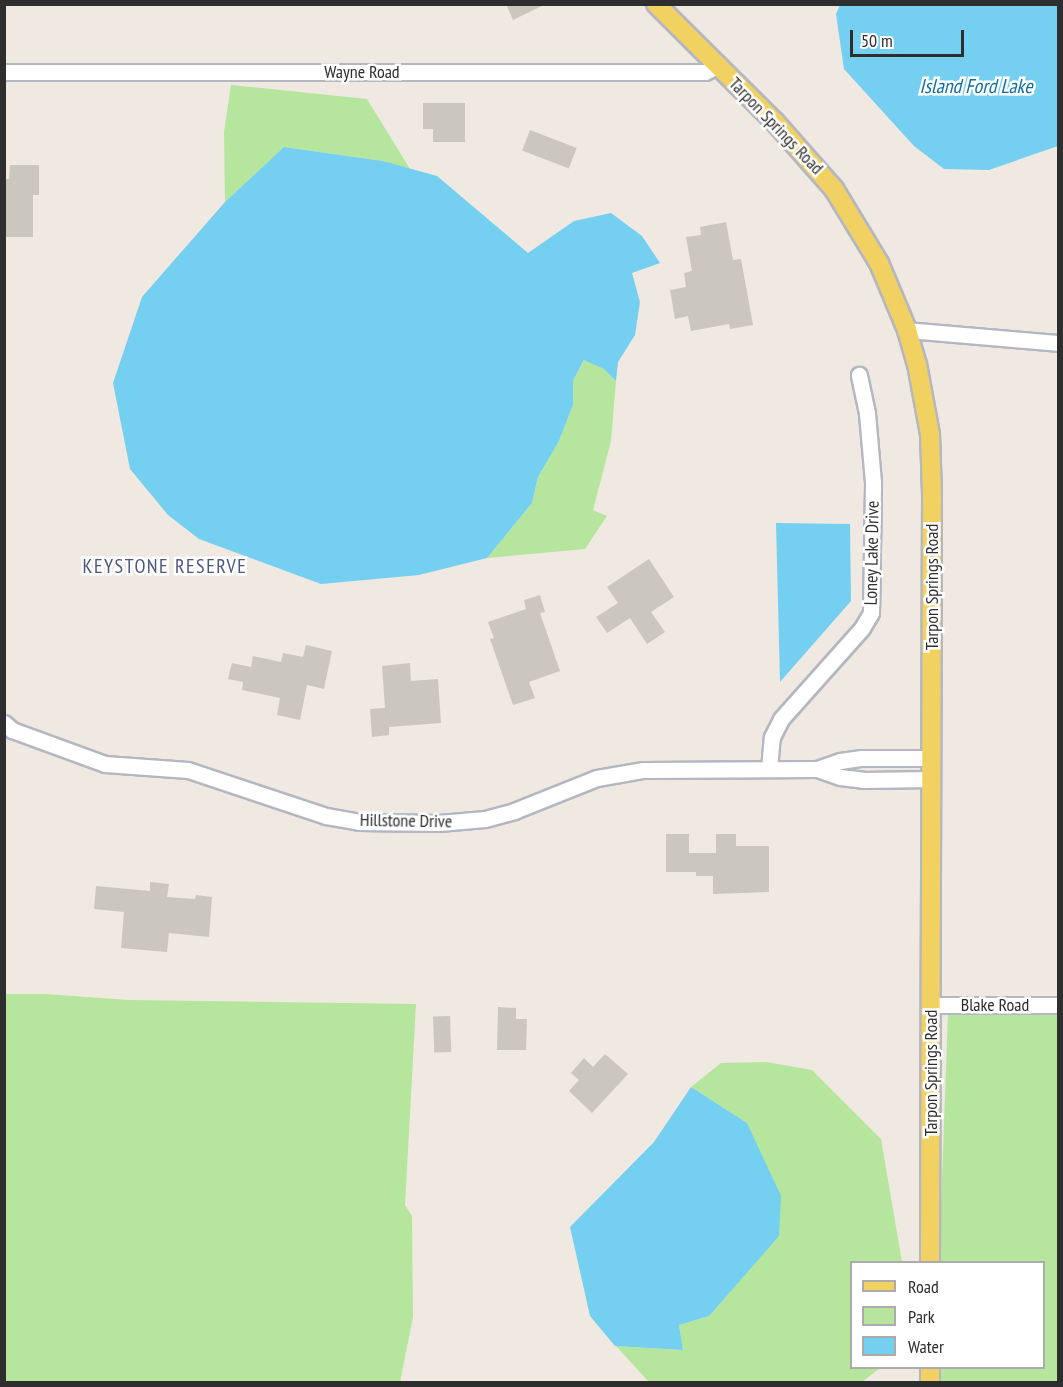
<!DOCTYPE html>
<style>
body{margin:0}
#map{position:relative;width:1063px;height:1387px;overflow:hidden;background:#efe9e1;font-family:"PT Sans Narrow",sans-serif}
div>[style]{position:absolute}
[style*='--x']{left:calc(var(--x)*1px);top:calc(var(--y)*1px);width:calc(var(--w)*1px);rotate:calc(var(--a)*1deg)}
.green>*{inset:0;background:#b6e59e}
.water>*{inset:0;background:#75cff0}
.building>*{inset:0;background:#cbc7bf;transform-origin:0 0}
.roads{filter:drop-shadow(2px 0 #b4b7c1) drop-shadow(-2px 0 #b4b7c1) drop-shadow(0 2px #b4b7c1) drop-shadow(0 -2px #b4b7c1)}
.minor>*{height:15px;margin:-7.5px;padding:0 7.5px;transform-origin:7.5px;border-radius:7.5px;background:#fff}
.major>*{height:18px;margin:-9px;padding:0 9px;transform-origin:9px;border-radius:9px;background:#f2d163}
span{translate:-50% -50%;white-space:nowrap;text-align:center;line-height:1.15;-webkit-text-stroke:5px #fff;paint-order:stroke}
.street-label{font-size:18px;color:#2e2e2e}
.water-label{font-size:20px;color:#0d6fa3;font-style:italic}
.neighbourhood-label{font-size:20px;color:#4d5680;letter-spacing:1.5px}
.frame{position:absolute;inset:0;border:6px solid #2e2e2e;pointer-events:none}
.legend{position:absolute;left:850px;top:1261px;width:195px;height:108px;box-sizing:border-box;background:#fff;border:2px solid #ababab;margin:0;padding:8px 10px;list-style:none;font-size:18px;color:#2e2e2e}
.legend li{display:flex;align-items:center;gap:12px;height:30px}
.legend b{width:30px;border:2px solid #ababab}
.scale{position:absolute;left:850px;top:30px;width:114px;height:27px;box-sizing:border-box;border:3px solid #2e2e2e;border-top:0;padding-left:8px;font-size:18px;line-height:21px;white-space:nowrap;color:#2e2e2e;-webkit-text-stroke:4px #fff;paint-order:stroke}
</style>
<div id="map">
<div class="green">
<div style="clip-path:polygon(231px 85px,367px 99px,410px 169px,383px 161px,284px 147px,225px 202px,224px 132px)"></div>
<div style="clip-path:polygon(585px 359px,604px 369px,616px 381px,611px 441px,593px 510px,607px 516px,585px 549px,487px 558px,532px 503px,538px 477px,559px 441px,573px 405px,573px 381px)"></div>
<div style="clip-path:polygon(5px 994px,45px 994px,129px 1000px,416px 1004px,405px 1205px,412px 1216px,413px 1317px,400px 1382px,5px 1382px)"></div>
<div style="clip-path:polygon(948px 1013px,1058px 1014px,1058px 1382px,939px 1382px,939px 1368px,1044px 1368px,1044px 1262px,939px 1262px)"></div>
<div style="clip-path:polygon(766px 1062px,812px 1070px,881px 1139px,902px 1262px,852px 1262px,852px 1368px,880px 1368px,862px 1382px,649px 1382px,616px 1346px,683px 1350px,679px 1325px,709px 1316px,726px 1295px,747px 1123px,691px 1087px,721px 1063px)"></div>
</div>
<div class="water">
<div style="clip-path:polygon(840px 5px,1058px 5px,1058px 146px,989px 170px,944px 169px,914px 146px,844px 69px,836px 14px)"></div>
<div style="clip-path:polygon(284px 147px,383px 161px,437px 176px,528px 253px,574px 221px,611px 213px,642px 236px,660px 263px,632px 273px,640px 302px,635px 335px,618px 362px,616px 381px,604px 369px,584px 360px,573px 381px,573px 405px,559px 441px,538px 477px,532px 503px,487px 558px,419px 575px,321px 584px,199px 539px,168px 515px,130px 469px,113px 383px,142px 297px,225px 202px)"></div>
<div style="clip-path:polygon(776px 523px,850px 524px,851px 601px,780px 682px)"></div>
<div style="clip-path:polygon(691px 1087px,747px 1123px,781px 1196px,779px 1236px,709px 1316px,679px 1325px,683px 1350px,615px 1346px,590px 1316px,570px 1227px,654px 1142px)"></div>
</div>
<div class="building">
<div style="clip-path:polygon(506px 4px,546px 4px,513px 20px)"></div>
<div style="clip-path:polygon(423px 103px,465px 103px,465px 142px,433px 142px,433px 129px,423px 129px)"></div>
<div style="left:530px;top:130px;width:50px;height:22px;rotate:21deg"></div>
<div style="clip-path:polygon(10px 165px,39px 165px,39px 195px,33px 195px,33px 237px,4px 237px,4px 179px,9px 179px)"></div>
<div style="clip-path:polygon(726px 222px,733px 260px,741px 259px,753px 325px,730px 329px,729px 324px,691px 331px,688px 316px,675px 319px,670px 290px,686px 287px,684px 273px,692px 271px,686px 237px,701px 235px,700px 227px)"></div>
<div style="clip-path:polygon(649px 559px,674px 597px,651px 612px,665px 632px,647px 644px,630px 618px,607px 633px,596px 617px,618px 603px,607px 587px)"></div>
<div style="clip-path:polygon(540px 595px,545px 612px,540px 613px,560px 671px,529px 682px,535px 698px,513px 705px,490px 639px,494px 638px,488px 622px,526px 609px,524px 600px)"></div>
<div style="clip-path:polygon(306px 645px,332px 651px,324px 689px,307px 685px,300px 720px,277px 715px,280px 698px,242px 690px,243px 682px,228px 679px,232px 663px,251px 667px,253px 656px,281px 662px,283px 653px,303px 657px)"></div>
<div style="clip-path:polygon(410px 663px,411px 681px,438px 679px,441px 723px,389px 727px,389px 735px,372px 737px,370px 709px,385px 708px,382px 666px)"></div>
<div style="clip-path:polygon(666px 834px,689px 834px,689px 853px,716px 853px,716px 834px,736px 834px,736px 846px,769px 846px,769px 892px,713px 894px,713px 876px,696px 876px,696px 872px,666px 872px)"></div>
<div style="clip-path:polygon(150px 882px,169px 884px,167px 897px,195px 899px,196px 895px,212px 897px,209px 937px,169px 933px,167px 952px,121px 948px,124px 912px,94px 909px,96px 886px,150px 891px)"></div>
<div style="clip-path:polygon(498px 1007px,516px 1008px,516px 1019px,527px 1019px,526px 1050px,497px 1050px)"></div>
<div style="left:450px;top:1016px;width:36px;height:17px;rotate:88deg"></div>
<div style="clip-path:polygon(605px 1054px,628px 1074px,592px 1113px,569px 1091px,579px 1080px,571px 1073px,584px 1058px,593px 1067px)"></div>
</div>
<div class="roads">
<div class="minor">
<div style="--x:4;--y:72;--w:701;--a:0"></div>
<div style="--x:705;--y:72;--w:13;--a:-27"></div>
<div style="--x:907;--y:330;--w:152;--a:4.9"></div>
<div style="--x:4;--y:723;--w:11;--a:41"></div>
<div style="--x:12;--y:730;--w:99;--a:20.1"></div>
<div style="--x:105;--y:764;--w:83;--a:4.1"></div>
<div style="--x:188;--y:770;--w:145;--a:18.4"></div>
<div style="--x:326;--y:816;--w:34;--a:10"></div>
<div style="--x:359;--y:822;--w:80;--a:0.7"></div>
<div style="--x:439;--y:823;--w:46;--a:-5"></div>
<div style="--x:485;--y:819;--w:30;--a:-15"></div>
<div style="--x:514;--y:811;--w:89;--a:-21.7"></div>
<div style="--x:597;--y:778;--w:47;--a:-9.9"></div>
<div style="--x:643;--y:770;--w:174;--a:-0.3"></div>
<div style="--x:817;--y:769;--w:24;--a:19"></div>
<div style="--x:840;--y:777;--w:23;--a:7"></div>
<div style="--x:863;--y:780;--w:69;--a:-0.8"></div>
<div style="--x:769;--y:769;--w:32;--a:-85"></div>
<div style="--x:772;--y:737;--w:20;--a:-63"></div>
<div style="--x:781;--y:719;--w:122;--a:-48.3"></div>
<div style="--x:862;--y:628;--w:17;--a:-59"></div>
<div style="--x:871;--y:613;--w:131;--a:-89.1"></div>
<div style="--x:873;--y:482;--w:69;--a:-95"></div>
<div style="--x:867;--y:413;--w:39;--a:-102"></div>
<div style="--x:817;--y:769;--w:24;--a:-19"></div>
<div style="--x:840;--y:761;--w:22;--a:-8"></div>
<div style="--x:862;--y:758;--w:70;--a:0"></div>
<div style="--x:931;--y:1005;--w:127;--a:0"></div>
</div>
<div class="major">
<div style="--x:656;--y:4;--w:166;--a:44.8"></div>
<div style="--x:774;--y:121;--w:91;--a:48.6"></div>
<div style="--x:834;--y:189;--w:87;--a:58.7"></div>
<div style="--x:879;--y:263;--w:73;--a:67.3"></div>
<div style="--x:907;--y:330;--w:35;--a:74"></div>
<div style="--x:917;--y:364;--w:71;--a:79.5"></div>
<div style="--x:930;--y:434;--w:61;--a:88.1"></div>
<div style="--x:932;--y:495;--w:767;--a:90.15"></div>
<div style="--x:930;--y:1382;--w:14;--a:-90"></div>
</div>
</div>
<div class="street-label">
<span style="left:362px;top:72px">Wayne Road</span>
<span style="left:776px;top:126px;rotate:46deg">Tarpon Springs Road</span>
<span style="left:872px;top:553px;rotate:-89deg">Loney Lake Drive</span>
<span style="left:932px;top:587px;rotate:-90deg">Tarpon Springs Road</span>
<span style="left:406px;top:821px;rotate:1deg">Hillstone Drive</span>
<span style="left:995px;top:1005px">Blake Road</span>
<span style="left:931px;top:1073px;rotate:-90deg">Tarpon Springs Road</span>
</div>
<div class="water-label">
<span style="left:976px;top:86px">Island Ford Lake</span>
</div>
<div class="neighbourhood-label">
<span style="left:165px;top:566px">KEYSTONE RESERVE</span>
</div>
<div class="frame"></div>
<ul class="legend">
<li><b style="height:8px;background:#f2d163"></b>Road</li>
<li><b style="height:16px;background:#b6e59e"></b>Park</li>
<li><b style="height:16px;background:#75cff0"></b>Water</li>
</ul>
<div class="scale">50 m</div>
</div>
